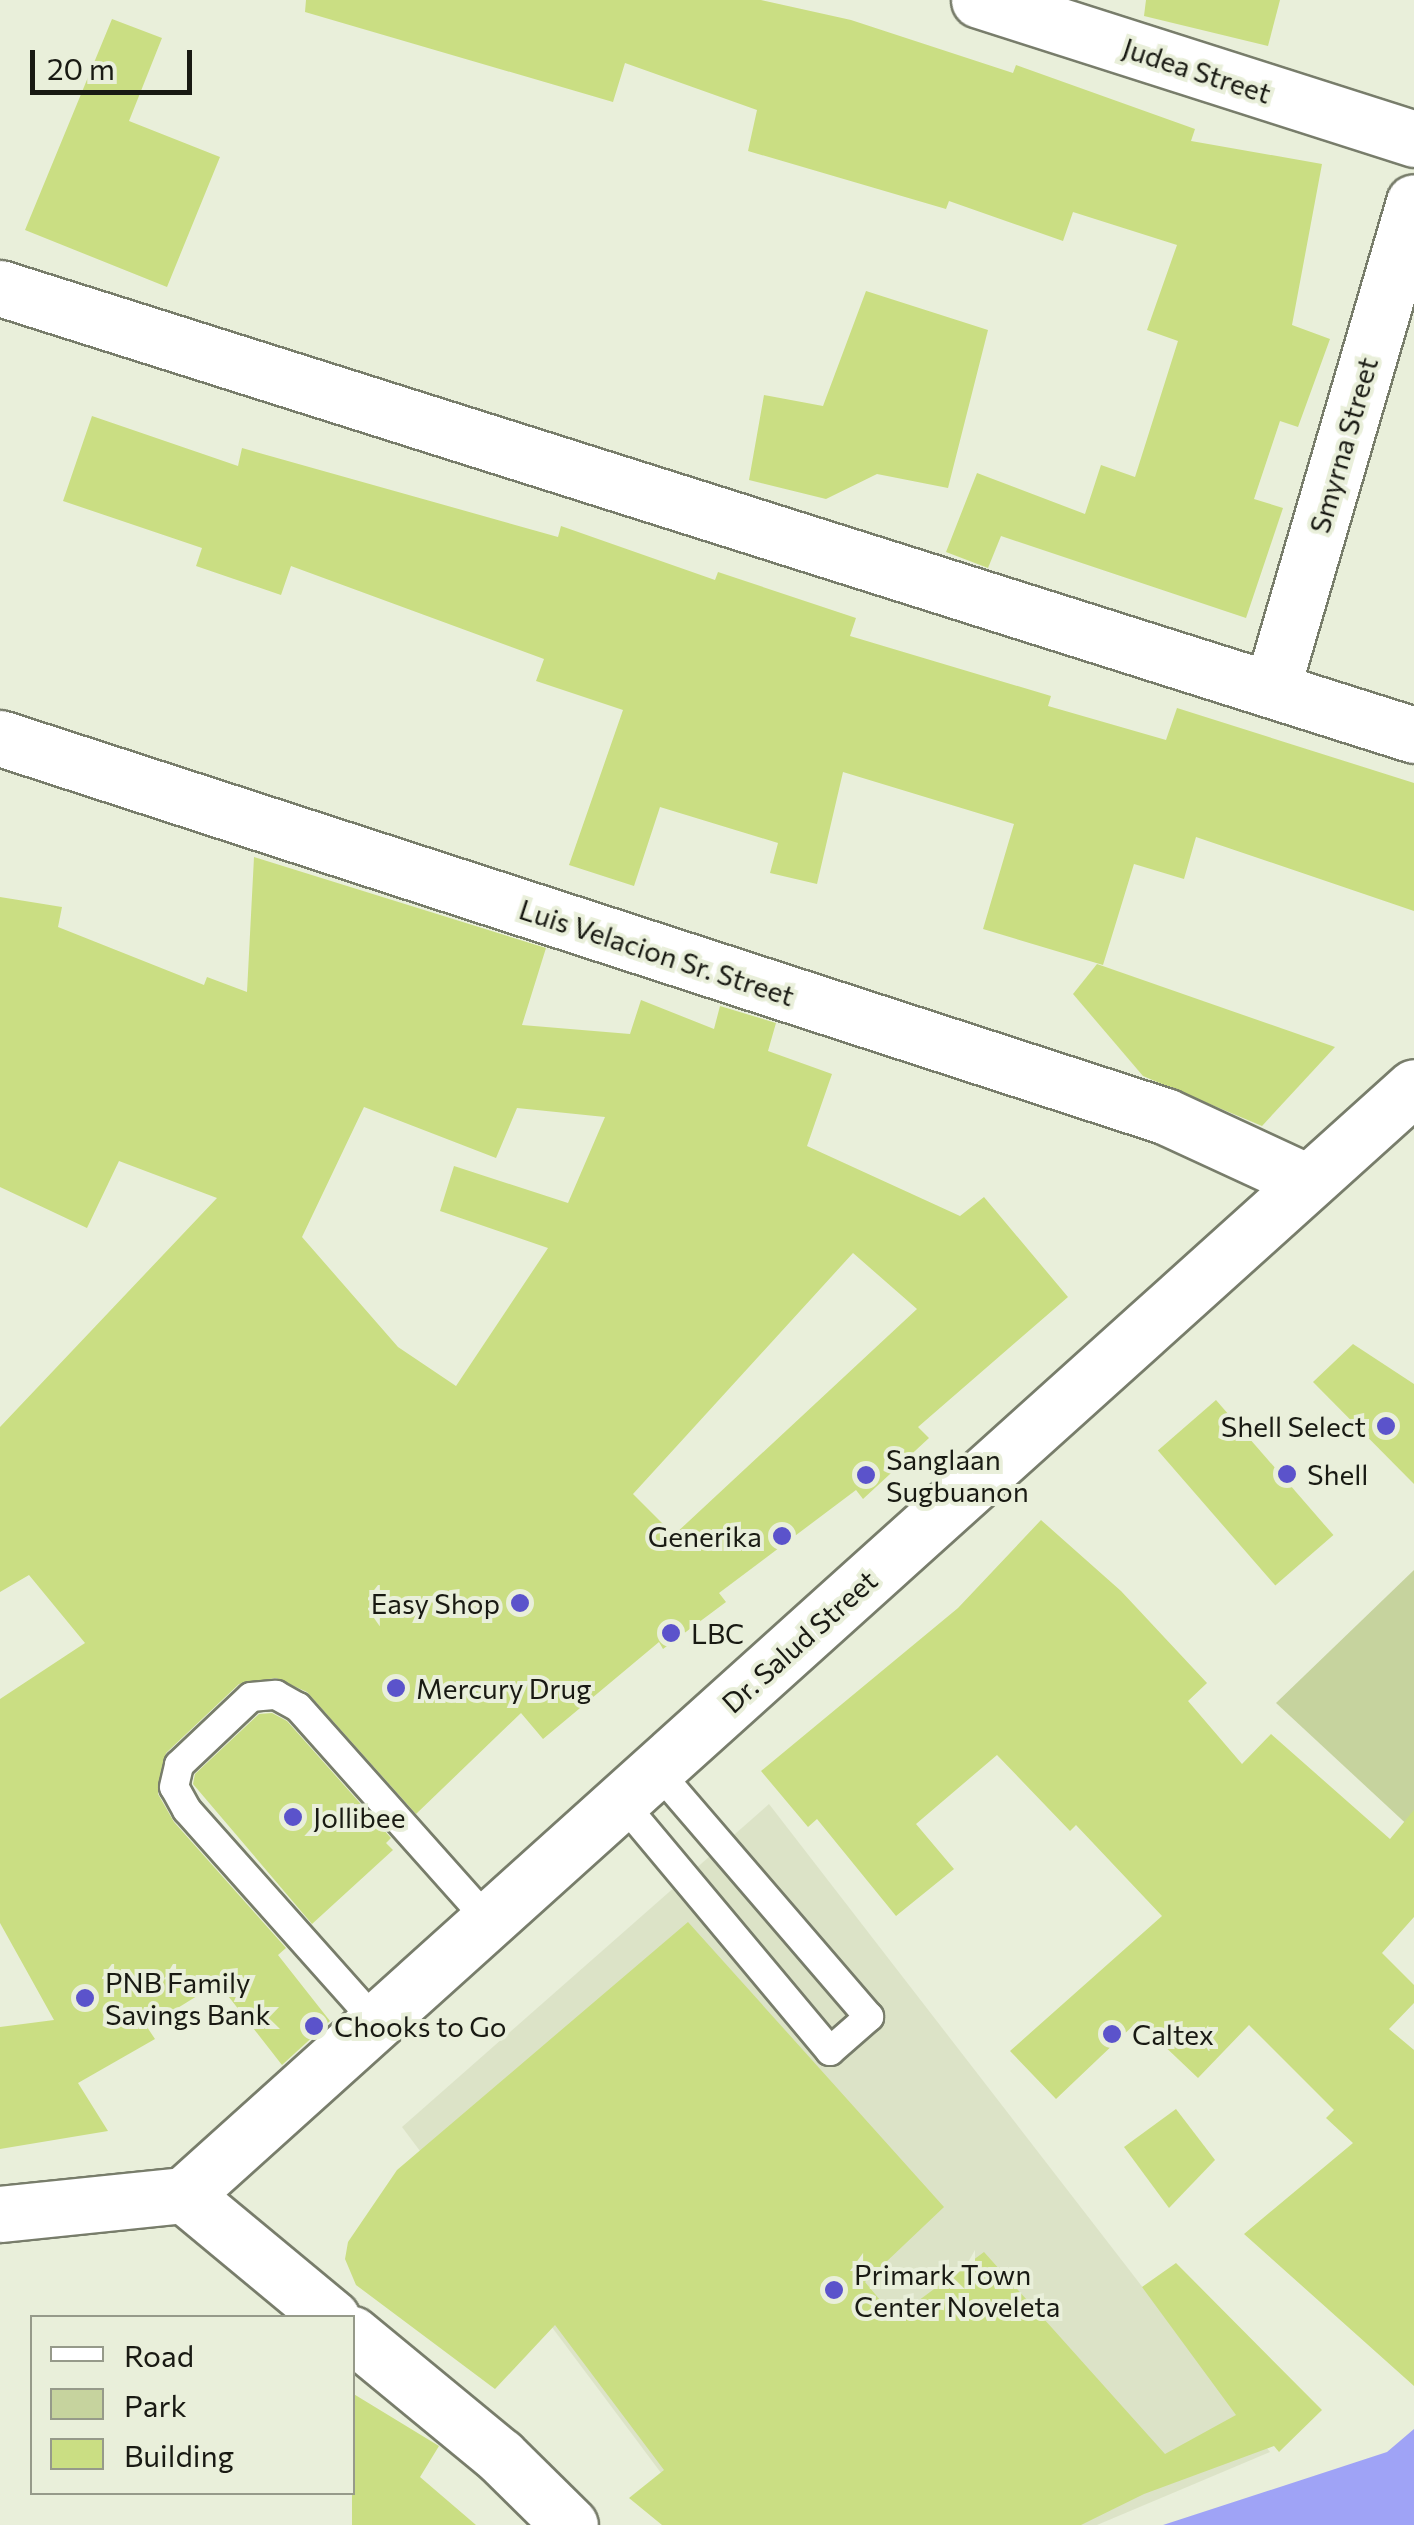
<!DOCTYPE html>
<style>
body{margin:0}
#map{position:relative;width:1414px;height:2525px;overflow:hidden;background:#e9efda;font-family:Commissioner,sans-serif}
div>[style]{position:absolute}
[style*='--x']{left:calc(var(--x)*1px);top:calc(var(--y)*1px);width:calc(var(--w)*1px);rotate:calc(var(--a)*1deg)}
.built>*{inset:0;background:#dce3c7}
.green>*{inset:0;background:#c6d39e}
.water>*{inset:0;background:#9fa3f6}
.building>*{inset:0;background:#cade83;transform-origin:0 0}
.roads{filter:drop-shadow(2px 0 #787d6b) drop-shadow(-2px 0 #787d6b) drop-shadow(0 2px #787d6b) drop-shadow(0 -2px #787d6b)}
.lane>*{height:28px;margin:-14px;padding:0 14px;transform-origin:14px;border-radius:14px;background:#fff}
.street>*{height:55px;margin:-27.5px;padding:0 27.5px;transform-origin:27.5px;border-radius:27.5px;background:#fff}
.secondary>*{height:55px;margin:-27.5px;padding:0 27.5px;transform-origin:27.5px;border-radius:27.5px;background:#fff}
.dots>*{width:28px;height:28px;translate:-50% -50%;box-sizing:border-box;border:5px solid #e9efda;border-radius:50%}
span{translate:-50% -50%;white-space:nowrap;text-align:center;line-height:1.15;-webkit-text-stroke:8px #e9efda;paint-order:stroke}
.street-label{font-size:28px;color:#191a13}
.poi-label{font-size:28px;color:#191a13}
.right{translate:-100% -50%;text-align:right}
.left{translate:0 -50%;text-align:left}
.legend{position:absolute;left:30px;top:2315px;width:325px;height:180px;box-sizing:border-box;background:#e9efda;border:2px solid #969a8a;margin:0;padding:12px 18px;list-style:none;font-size:30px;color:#191a13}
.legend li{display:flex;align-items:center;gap:20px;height:50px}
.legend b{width:50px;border:2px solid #969a8a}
.scale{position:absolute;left:30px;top:50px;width:162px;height:45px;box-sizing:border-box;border:5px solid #191a13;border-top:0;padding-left:12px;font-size:30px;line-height:35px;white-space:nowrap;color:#191a13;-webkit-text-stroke:8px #e9efda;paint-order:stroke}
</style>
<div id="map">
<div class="built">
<div style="clip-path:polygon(769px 1804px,1270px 2452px,1097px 2525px,700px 2525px,402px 2127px)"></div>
</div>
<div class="green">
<div style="clip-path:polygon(1414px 1570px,1414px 1831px,1276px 1703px)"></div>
</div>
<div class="water">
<div style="clip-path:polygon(1414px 2429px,1414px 2525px,1163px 2525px,1387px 2452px)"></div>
</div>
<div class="building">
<div style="clip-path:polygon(306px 0,761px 0,851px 20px,1013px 73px,1016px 65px,1195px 129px,1191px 141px,1322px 164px,1292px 325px,1330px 339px,1298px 427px,1280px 421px,1254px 499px,1283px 508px,1246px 618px,1001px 536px,988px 568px,946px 552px,977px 473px,1085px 514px,1101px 465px,1135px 477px,1178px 341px,1147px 330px,1177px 245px,1073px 212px,1063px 241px,949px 201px,946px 209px,748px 151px,757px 110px,625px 63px,613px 102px,305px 12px)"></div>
<div style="clip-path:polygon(1146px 0,1280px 0,1268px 46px,1144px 16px)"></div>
<div style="clip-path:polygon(112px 19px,162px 38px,129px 121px,220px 157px,167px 287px,25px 230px)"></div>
<div style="clip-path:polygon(866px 291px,988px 330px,948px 488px,877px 474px,826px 499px,749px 480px,764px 395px,823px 406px)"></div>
<div style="clip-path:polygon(92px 416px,238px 466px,242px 448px,558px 537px,561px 526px,715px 580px,718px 572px,856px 618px,850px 636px,1051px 696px,1048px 706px,1166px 740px,1177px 708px,1414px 783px,1414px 911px,1196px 837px,1184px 879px,1134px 864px,1103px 965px,983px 929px,1014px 824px,843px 772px,817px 884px,770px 873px,778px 843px,660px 807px,634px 886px,569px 865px,623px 710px,536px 681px,544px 659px,291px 566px,281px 595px,196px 566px,202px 548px,63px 501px)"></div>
<div style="clip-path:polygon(evenodd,254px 857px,546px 948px,522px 1025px,630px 1034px,641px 1000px,714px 1029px,720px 1006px,776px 1023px,768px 1051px,832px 1074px,807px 1146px,960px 1216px,984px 1197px,1068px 1297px,918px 1427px,929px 1438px,863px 1499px,856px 1490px,719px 1593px,726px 1602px,663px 1649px,659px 1642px,543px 1739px,521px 1713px,416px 1814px,307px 1692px,276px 1678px,239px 1684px,166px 1753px,158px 1794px,174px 1822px,286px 1948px,278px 1955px,330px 2021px,282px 2065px,218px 1983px,147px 2027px,155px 2039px,78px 2083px,108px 2131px,0 2149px,0 2027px,54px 2020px,0 1923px,0 1699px,85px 1643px,29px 1575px,0 1592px,0 1427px,217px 1198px,119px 1161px,87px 1228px,0 1187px,0 897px,62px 907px,58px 927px,204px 985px,207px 977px,247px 992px,254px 857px,364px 1107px,496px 1158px,517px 1108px,605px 1117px,568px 1203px,454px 1166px,440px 1211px,548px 1248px,456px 1386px,398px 1347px,302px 1237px,364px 1107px,254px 857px,853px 1253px,917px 1309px,674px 1535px,633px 1494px,853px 1253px)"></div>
<div style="clip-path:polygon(1097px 964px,1335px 1047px,1262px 1126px,1143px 1076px,1073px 994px)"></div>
<div style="clip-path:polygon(1353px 1344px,1414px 1384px,1414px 1484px,1313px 1382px)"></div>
<div style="left:1216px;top:1400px;width:179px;height:77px;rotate:49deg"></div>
<div style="clip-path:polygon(1041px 1520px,1121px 1591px,1207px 1683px,1188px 1701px,1242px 1764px,1271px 1734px,1390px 1839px,1414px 1810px,1414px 1917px,1382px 1953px,1414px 1985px,1414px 2003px,1389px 2029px,1414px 2050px,1414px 2386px,1244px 2234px,1353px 2143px,1326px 2118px,1334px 2110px,1249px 2025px,1198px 2078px,1138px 2021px,1056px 2099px,1010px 2051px,1162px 1916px,1076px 1825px,1070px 1831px,997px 1755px,916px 1824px,954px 1869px,896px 1916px,817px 1819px,808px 1827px,761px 1771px,958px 1608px)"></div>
<div style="clip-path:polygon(272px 1713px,287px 1721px,391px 1838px,386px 1843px,393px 1850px,312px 1924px,193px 1784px,195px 1774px,259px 1714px)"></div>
<div style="clip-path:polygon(688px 1922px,944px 2207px,865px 2282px,895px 2318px,984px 2252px,1165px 2454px,1236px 2415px,1142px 2287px,1176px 2263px,1322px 2410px,1279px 2452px,1274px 2446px,1144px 2494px,1081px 2525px,662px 2525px,629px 2498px,664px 2470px,555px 2325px,495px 2389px,356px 2285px,345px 2259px,348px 2242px,397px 2170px)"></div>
<div style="clip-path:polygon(1176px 2109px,1215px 2160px,1169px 2208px,1124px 2147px)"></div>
<div style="clip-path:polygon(352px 2393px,439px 2446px,420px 2477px,476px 2525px,352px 2525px)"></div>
</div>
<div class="roads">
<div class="lane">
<div style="--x:621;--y:1801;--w:326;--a:50.1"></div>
<div style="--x:830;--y:2051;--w:52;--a:-41.1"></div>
<div style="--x:869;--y:2017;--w:327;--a:-130.7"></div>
<div style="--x:376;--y:2022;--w:284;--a:-131.7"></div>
<div style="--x:187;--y:1810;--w:26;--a:-119"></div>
<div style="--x:174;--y:1787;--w:23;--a:-77"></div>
<div style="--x:179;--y:1765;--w:99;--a:-43.4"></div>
<div style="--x:251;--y:1697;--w:25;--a:-5"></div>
<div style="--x:276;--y:1695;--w:25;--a:29"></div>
<div style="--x:298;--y:1707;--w:285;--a:48.3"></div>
</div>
<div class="street">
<div style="--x:979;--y:0;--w:457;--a:17.7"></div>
<div style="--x:0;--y:288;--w:1483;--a:17.54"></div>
<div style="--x:1272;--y:688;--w:506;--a:-73.71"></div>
<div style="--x:0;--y:738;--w:1225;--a:17.98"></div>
<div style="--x:1165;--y:1116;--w:157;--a:24.8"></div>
</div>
<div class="secondary">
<div style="--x:184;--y:2195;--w:1655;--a:-42.01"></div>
<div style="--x:184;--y:2195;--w:192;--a:39.7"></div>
<div style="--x:0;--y:2214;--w:185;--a:-5.9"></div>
<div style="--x:352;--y:2334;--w:192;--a:39.5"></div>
<div style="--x:500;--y:2456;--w:98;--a:44.6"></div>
</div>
</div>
<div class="dots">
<div style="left:1386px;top:1426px;background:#5b53cb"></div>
<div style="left:1287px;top:1474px;background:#5b53cb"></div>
<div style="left:866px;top:1475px;background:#5b53cb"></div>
<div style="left:782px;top:1536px;background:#5b53cb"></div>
<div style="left:520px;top:1603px;background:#5b53cb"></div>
<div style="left:671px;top:1633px;background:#5b53cb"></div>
<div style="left:396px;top:1688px;background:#5b53cb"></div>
<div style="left:293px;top:1817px;background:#5b53cb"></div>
<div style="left:85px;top:1998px;background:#5b53cb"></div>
<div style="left:314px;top:2026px;background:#5b53cb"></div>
<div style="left:1112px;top:2034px;background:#5b53cb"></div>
<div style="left:834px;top:2290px;background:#5b53cb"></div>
</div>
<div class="street-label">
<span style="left:1197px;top:70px;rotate:18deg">Judea Street</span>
<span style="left:1343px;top:445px;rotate:-74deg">Smyrna Street</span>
<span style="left:657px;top:952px;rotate:18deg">Luis Velacion Sr. Street</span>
<span style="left:799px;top:1641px;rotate:-42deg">Dr. Salud Street</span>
</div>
<div class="poi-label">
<span class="right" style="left:1366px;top:1426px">Shell Select</span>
<span class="left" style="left:886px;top:1475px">Sanglaan<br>Sugbuanon</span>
<span class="left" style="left:1307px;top:1474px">Shell</span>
<span class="right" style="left:762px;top:1536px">Generika</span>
<span class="right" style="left:500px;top:1603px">Easy Shop</span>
<span class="left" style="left:691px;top:1633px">LBC</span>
<span class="left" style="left:416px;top:1688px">Mercury Drug</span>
<span class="left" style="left:313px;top:1817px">Jollibee</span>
<span class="left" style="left:105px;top:1998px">PNB Family<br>Savings Bank</span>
<span class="left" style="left:334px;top:2026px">Chooks to Go</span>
<span class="left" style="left:1132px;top:2034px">Caltex</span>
<span class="left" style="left:854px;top:2290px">Primark Town<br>Center Noveleta</span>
</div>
<ul class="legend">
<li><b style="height:12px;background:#fff"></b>Road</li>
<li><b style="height:28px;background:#c6d39e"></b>Park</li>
<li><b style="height:28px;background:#cade83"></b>Building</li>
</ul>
<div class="scale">20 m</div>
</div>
